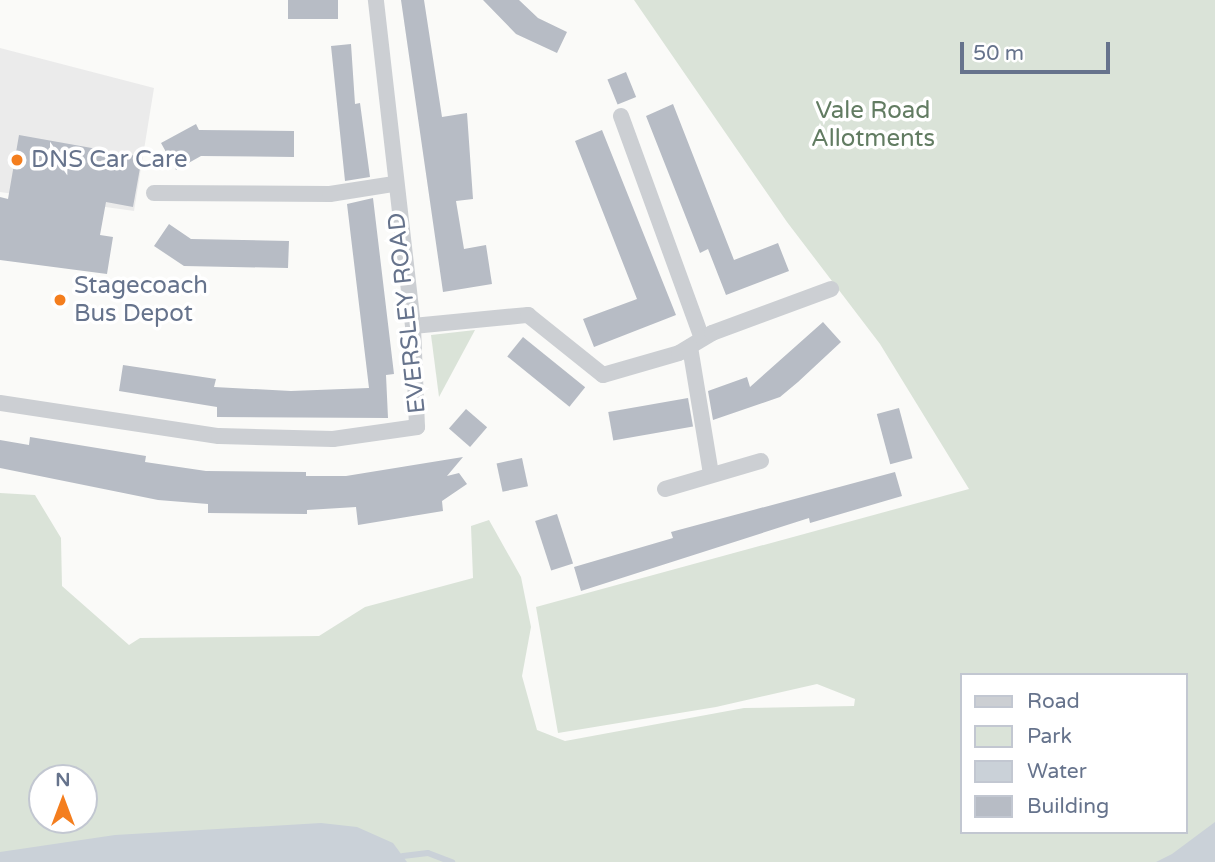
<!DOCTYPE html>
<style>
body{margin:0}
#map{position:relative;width:1215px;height:862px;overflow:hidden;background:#fafaf8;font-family:"Varela Round",sans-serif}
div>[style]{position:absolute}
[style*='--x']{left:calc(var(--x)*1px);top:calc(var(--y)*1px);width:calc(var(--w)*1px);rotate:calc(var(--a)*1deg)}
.built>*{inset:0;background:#ebebeb}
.green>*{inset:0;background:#dae3d8}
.water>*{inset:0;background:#cad1d8}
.stream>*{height:6px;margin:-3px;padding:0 3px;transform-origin:3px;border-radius:3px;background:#cad1d8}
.building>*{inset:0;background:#b7bcc5;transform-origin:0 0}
.minor>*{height:16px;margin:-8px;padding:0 8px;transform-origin:8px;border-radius:8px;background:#cccfd3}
.dots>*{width:19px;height:19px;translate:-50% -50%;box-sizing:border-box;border:4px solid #fff;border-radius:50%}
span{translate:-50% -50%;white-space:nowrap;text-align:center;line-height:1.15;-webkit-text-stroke:7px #fff;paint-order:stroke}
.park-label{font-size:24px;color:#627c62}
.poi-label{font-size:24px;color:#66738c}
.left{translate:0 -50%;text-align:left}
.street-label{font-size:24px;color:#66738c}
.legend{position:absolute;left:960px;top:673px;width:228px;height:161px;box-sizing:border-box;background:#fff;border:2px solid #c2c7d1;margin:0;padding:9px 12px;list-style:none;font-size:21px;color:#66738c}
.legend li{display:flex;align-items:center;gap:14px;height:35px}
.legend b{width:35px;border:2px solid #c2c7d1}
.north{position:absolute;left:28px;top:764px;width:70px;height:70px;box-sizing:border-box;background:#fff;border:2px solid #c2c7d1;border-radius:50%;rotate:0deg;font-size:19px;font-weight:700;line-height:28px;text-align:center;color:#66738c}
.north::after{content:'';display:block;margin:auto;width:24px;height:32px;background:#f47e1e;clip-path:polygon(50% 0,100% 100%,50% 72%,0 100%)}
.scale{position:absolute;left:960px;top:42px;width:150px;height:32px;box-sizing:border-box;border:4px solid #66738c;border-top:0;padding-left:9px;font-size:21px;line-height:24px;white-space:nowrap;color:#66738c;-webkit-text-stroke:5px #fff;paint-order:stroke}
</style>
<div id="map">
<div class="built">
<div style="clip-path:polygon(0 48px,154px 88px,134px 211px,0 192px)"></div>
</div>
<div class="green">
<div style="clip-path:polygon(evenodd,634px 0,1215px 0,1215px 862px,0 862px,0 493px,35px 495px,61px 538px,62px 586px,129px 645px,140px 638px,319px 636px,365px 607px,473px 578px,471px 526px,489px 520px,521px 577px,531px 627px,522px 676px,537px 730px,565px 741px,744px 708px,854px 706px,855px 699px,817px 684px,716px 707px,558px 733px,536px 607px,969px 489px,880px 344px,787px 222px,634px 0,961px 675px,1185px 675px,1185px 832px,961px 832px,961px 675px,634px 0,42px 778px,84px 778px,84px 820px,42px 820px,42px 778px)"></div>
<div style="clip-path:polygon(475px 330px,439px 397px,431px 335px)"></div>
</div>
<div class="water">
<div style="clip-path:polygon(1215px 822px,1215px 862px,1156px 862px,1172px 854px)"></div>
<div style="clip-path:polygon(321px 823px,357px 827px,393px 843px,407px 862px,0 862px,0 852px,115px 835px)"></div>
</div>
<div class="stream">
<div style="--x:403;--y:856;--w:25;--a:-7"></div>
<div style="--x:428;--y:853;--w:26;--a:21"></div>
</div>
<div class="building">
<div style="left:288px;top:0;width:50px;height:19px"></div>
<div style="clip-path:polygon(401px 0,424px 0,442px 117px,467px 113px,473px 199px,456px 201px,464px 249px,486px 245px,492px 284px,443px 292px)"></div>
<div style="clip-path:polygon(483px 0,519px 0,538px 18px,567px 32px,557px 53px,516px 34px)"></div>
<div style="clip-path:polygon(351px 44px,355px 104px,360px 103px,370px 177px,345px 181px,331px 46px)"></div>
<div style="left:626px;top:72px;width:27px;height:20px;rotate:68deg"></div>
<div style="clip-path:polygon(673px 104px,734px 260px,778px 243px,789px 271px,726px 295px,708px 249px,700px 253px,646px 116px)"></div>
<div style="clip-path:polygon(196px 124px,199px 130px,294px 131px,294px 157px,201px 156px,176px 170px,161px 143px)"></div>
<div style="clip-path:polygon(602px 130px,676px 315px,594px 347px,583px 319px,637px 299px,575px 141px)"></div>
<div style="clip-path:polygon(19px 135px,142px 157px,133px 207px,106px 202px,100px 235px,113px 237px,107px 274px,0 260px,0 197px,8px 199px)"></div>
<div style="clip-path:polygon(373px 198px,394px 374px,386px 375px,388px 418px,217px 417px,217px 407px,119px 391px,123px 365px,216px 379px,214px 387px,291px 391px,369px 388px,347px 204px)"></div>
<div style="clip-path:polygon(169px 224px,191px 239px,289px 241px,288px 268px,184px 266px,154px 246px)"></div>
<div style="clip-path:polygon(823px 322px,841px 342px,798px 382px,780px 397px,713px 420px,708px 391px,747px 377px,750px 387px)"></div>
<div style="left:523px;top:337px;width:80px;height:25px;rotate:39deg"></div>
<div style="left:688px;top:398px;width:29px;height:81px;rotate:80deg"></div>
<div style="left:899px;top:408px;width:52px;height:23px;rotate:75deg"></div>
<div style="left:466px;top:409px;width:28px;height:26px;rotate:41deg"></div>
<div style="clip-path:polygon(30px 437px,146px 456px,145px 462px,206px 471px,306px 472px,306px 476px,346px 476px,463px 457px,447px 476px,459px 473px,467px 484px,442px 501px,443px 511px,358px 525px,356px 507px,307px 510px,307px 514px,208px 513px,208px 504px,158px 500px,0 468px,0 440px,29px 445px)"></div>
<div style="left:522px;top:458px;width:29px;height:26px;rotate:78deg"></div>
<div style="clip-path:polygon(895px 472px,902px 496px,810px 523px,809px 518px,581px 591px,574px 567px,673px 538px,671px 532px)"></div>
<div style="left:557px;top:514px;width:52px;height:23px;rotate:72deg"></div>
</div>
<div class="minor">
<div style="--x:621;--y:116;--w:236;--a:70"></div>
<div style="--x:154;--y:193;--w:176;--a:0.3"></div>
<div style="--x:330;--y:194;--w:65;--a:-8.9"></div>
<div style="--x:413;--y:326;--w:116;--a:-5.5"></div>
<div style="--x:528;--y:315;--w:96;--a:38.7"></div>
<div style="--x:603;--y:375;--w:79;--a:-16.1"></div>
<div style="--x:679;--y:353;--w:39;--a:-31"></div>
<div style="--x:712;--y:333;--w:127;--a:-20.3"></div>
<div style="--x:690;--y:347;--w:129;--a:80.6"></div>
<div style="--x:0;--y:403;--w:221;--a:8.6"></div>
<div style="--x:219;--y:436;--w:114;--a:1.5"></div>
<div style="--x:333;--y:439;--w:85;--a:-8.1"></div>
<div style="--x:417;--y:427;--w:101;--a:-92.3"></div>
<div style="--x:413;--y:326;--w:328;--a:-96.5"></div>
<div style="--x:665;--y:489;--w:100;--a:-16.3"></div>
</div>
<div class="dots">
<div style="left:17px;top:160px;background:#f47e1e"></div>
<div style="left:60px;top:300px;background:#f47e1e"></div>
</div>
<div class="park-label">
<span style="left:873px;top:125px">Vale Road<br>Allotments</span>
</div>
<div class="poi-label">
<span class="left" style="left:31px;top:160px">DNS Car Care</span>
<span class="left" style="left:74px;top:300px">Stagecoach<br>Bus Depot</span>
</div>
<div class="street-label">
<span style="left:407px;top:313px;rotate:-96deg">EVERSLEY ROAD</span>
</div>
<ul class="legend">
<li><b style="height:9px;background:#cccfd3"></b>Road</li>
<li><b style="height:19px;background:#dae3d8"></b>Park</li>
<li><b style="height:19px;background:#cad1d8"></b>Water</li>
<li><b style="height:19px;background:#b7bcc5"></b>Building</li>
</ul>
<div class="north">N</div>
<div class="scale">50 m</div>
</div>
